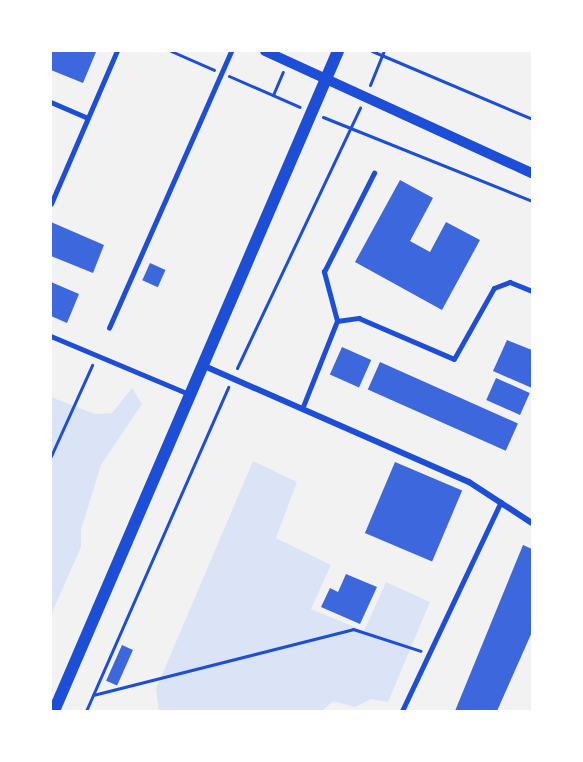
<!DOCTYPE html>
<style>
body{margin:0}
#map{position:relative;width:583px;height:762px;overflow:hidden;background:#f2f2f2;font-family:"Alegreya Sans",sans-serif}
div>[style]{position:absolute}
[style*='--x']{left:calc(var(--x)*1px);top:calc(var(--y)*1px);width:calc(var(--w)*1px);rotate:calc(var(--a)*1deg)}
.green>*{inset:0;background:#dbe4f7}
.building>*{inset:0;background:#3d67dc;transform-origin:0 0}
.path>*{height:3px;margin:-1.5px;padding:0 1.5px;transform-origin:1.5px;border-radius:1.5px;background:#1d4ed8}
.service>*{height:4.5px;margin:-2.25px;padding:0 2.25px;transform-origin:2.25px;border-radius:2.25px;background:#1d4ed8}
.minor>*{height:6px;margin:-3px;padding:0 3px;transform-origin:3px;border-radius:3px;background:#1d4ed8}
.tertiary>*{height:10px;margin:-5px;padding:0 5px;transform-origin:5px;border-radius:5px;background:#1d4ed8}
.secondary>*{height:12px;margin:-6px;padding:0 6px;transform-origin:6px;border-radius:6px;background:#1d4ed8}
span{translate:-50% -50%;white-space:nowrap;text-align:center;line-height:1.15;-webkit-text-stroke:6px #fff;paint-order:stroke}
.frame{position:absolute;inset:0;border:52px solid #fff;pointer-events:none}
</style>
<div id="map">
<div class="green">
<div style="clip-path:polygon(132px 388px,142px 404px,101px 465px,81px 530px,81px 547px,51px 615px,51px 397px,95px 414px,112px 413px)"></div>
<div style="clip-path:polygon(253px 461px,297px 482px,276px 538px,331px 565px,311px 609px,364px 631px,386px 582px,430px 602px,388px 702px,371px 699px,355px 707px,333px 701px,322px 711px,159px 711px,156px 689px)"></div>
</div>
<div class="building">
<div style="clip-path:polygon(51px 51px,96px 52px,83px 83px,51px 70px)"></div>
<div style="clip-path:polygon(400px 180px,433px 198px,410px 241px,430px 252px,446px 222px,480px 240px,442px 310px,355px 262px)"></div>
<div style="clip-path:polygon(51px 222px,104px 245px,93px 273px,51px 256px)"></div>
<div style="left:150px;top:263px;width:17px;height:19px;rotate:24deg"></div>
<div style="clip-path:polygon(51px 282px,79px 294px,67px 323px,51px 316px)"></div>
<div style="clip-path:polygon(507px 340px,532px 350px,532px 388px,493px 371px)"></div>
<div style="left:342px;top:347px;width:32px;height:30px;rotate:24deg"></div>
<div style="left:380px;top:362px;width:151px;height:30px;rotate:24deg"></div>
<div style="left:496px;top:378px;width:37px;height:24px;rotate:24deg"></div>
<div style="left:395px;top:462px;width:73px;height:77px;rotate:23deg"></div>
<div style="clip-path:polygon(523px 545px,532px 549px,532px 632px,497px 711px,455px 711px)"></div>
<div style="clip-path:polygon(346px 574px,377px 587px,360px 624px,321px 607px,330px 588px,338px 592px)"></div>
<div style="left:122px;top:645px;width:12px;height:39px;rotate:24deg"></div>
</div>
<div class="path">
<div style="--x:171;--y:51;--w:47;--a:23.8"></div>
<div style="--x:372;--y:51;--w:174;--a:23"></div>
<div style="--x:229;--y:76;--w:77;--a:23.6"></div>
<div style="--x:370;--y:85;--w:37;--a:-68"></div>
<div style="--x:273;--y:95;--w:25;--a:-67"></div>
<div style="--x:323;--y:117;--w:225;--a:21.9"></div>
<div style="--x:237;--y:368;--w:288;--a:-64.7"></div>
<div style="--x:51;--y:456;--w:100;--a:-65.7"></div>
<div style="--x:93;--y:695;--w:268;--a:-14.2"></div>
<div style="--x:353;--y:629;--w:71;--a:17.9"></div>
<div style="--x:86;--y:711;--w:354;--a:-66.3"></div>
</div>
<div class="service">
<div style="--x:51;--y:102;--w:40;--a:23.4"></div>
<div style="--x:51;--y:204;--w:167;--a:-66.7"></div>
<div style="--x:337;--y:321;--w:51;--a:-104.9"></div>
<div style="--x:324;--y:272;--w:111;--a:-63.2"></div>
<div style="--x:109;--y:328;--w:303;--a:-66.2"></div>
<div style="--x:51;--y:336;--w:150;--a:22.8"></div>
<div style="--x:302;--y:409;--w:95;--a:-68.3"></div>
<div style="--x:337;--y:321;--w:22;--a:-8"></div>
<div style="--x:359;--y:318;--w:103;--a:23.3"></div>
<div style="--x:454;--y:359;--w:81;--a:-60.6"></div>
<div style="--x:494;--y:288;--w:17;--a:-21"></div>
<div style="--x:510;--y:282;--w:24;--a:22"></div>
<div style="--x:402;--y:711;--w:231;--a:-64.7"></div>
</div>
<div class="minor">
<div style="--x:202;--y:365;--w:292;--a:23.7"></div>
<div style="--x:469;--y:482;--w:75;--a:33.1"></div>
</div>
<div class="tertiary">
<div style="--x:265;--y:51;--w:294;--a:24.6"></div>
</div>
<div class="secondary">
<div style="--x:54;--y:711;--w:719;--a:-66.72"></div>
</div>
<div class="frame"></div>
</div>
